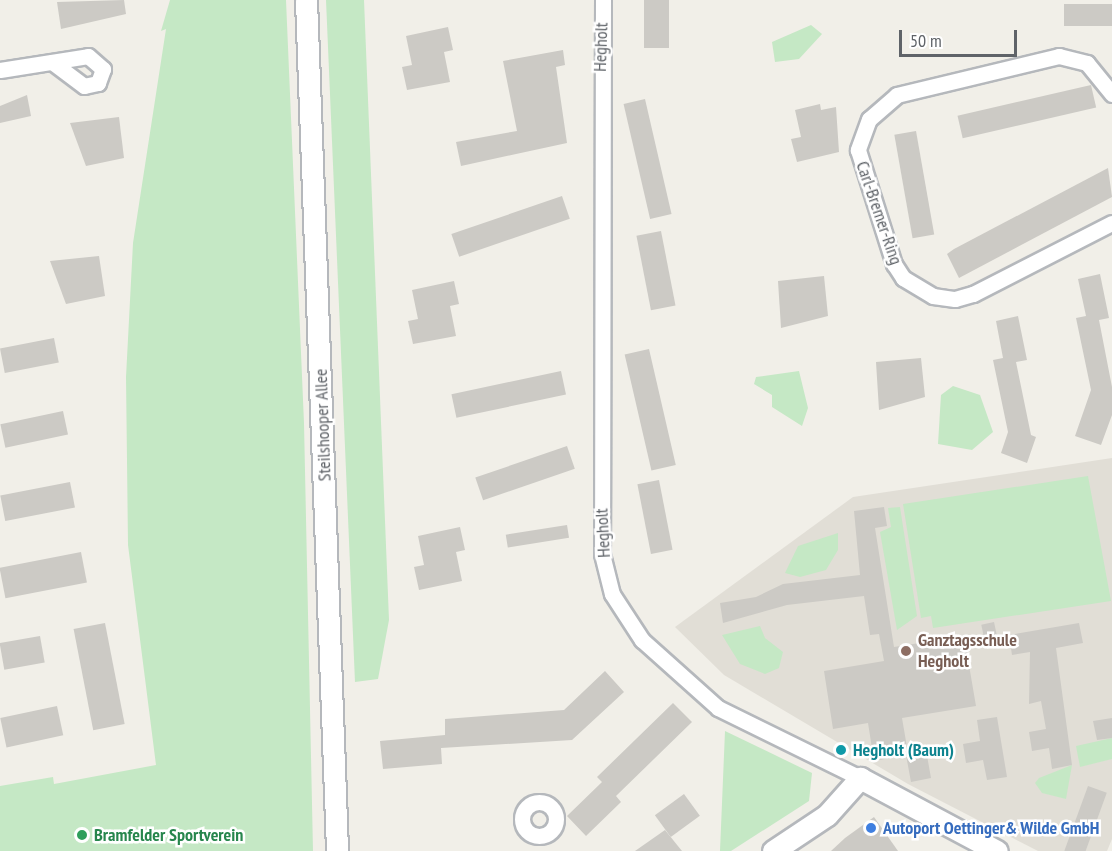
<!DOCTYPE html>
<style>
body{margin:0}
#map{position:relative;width:1112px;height:851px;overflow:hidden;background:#f1efe8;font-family:"PT Sans Narrow",sans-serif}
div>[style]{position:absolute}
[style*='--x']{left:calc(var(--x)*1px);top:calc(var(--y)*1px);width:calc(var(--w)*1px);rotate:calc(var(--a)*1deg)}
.education>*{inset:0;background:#e1ded6}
.green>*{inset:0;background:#c5e8c5}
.building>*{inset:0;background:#cccac5;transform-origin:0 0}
.roads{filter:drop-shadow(2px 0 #b5b8bc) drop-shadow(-2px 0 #b5b8bc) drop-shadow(0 2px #b5b8bc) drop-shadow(0 -2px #b5b8bc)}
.street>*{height:15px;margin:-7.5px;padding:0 7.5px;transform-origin:7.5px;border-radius:7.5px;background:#fff}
.street>.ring{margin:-7.5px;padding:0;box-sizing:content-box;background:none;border:15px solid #fff;border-radius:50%}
.secondary>*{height:21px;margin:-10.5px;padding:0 10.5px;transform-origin:10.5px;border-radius:10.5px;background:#fff}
.dots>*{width:16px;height:16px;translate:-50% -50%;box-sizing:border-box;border:3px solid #fff;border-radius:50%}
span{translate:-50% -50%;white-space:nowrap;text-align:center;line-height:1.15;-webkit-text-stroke:5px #fff;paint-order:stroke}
.street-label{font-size:18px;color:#5f6368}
.education-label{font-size:18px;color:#785e54;font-weight:700}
.left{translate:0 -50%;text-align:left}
.culture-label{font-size:18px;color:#0d838f;font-weight:700}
.shop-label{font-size:18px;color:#366cbe;font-weight:700}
.leisure-label{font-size:18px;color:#27864d;font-weight:700}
.scale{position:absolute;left:899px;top:30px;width:118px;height:27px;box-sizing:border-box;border:3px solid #5f6368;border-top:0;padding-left:8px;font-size:18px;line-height:21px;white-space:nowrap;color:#5f6368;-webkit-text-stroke:4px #fff;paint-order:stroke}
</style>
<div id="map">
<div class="education">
<div style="clip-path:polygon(1112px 458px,1112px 839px,1107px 851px,1038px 851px,908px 784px,724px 675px,675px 627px,853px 497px)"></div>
</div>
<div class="green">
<div style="clip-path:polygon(170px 0,286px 0,304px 423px,313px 851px,0 851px,0 786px,53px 777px,54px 784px,156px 765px,128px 545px,126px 377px,133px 243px,166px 29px,161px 31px)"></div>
<div style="clip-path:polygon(326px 0,364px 0,389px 620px,378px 679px,355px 682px)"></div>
<div style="clip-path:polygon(811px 25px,822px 34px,799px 59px,775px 62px,772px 42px)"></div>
<div style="clip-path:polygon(799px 371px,808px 408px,802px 426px,772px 407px,772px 395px,754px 384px,756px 377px)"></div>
<div style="clip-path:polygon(953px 386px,980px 395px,993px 432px,972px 450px,938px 444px,941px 395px)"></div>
<div style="clip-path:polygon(1088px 476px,1111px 601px,933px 628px,931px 616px,921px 618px,903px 504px)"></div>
<div style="clip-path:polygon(900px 507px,917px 616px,897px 630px,880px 532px,891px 527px,888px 508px)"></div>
<div style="clip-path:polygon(838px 533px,838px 550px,826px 570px,800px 577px,785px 573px,798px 546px)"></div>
<div style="clip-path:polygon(760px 626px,765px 638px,783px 652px,779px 668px,765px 674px,740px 664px,722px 635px)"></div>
<div style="clip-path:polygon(725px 731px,812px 773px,809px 801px,731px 851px,720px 851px)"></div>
<div style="clip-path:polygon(1112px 738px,1112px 759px,1080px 767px,1076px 746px)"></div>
<div style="clip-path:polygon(1072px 765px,1066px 799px,1042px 793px,1035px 783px,1039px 778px)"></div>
</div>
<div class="building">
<div style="clip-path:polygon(124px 0,126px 14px,61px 29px,57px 2px)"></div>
<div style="left:644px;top:0;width:25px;height:48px"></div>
<div style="left:1112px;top:4px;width:22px;height:48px;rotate:90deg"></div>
<div style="clip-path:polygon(448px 27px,453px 50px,444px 52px,450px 82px,407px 90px,402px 67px,412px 65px,406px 36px)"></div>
<div style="clip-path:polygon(563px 50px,565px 65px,556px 67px,567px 143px,461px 166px,456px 142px,517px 131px,503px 61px)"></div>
<div style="left:1091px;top:85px;width:23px;height:137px;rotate:77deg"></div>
<div style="clip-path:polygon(27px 95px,31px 116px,0 123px,0 106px)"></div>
<div style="left:645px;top:99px;width:118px;height:22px;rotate:77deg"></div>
<div style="clip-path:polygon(820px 104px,821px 110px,836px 107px,839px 152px,797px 162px,791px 139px,801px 137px,795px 110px)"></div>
<div style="clip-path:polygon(119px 117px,124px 158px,86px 166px,70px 123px)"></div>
<div style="left:916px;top:131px;width:105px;height:22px;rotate:80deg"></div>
<div style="clip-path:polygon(1108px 168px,1112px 197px,959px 278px,947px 254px,954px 249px)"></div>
<div style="left:562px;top:196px;width:24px;height:117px;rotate:71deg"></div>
<div style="left:661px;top:231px;width:76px;height:25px;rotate:79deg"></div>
<div style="clip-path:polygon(99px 256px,105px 296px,66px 304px,50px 261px)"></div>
<div style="clip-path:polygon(1100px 274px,1109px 318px,1099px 320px,1112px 387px,1112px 415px,1101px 445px,1075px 436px,1091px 390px,1076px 318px,1086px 316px,1078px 279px)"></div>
<div style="clip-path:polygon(824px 276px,828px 316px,781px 328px,778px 281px)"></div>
<div style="clip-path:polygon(454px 281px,459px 304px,450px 306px,456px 336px,413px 344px,408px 321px,418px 319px,412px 290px)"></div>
<div style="clip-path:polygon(1018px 316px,1027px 360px,1016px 362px,1031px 435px,1036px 437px,1027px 463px,1001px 453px,1008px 432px,993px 360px,1003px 358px,996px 321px)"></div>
<div style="left:54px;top:338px;width:25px;height:55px;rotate:79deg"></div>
<div style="left:649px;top:349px;width:119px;height:25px;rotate:77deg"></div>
<div style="clip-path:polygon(921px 358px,925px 397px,879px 410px,876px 362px)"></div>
<div style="left:561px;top:371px;width:24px;height:112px;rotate:78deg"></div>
<div style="left:63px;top:411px;width:24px;height:64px;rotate:78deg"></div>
<div style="left:567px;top:446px;width:24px;height:97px;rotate:71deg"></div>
<div style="left:659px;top:480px;width:71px;height:22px;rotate:79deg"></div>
<div style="left:70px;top:482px;width:26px;height:71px;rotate:79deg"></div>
<div style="clip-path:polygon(884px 507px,887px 526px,875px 528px,894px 647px,964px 636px,976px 706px,902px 718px,908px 753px,926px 750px,931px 778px,911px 782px,906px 755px,874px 761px,868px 723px,833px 729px,824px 671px,884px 661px,879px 634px,870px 635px,864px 596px,787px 605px,723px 623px,720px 603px,756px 597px,783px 584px,860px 575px,854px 511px)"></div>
<div style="left:567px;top:525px;width:13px;height:62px;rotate:81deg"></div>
<div style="clip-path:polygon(460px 527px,465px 550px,456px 552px,462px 581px,419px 590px,414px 567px,424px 565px,418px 536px)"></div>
<div style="left:81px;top:552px;width:31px;height:83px;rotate:79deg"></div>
<div style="left:994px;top:622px;width:14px;height:13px;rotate:78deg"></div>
<div style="left:105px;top:623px;width:103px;height:32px;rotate:79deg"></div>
<div style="clip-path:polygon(1079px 623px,1083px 643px,1056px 648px,1072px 765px,1052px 769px,1049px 748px,1032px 751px,1029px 732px,1046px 729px,1041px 701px,1029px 704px,1030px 652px,1012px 655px,1009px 635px)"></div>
<div style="left:40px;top:636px;width:27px;height:41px;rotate:80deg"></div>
<div style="clip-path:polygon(605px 671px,624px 692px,572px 740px,441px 748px,442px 764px,383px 769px,380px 741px,445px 735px,445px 719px,564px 710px)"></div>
<div style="clip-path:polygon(673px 703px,692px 722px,616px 796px,621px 802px,586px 836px,567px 816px,602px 782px,597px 777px)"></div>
<div style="left:57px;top:706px;width:30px;height:58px;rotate:78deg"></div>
<div style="clip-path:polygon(997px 717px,1007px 777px,987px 780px,983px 760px,966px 763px,963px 744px,980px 741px,977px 720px)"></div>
<div style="clip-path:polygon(1112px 718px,1112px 738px,1097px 740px,1093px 721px)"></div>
<div style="left:1088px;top:786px;width:20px;height:69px;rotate:20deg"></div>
<div style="left:684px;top:794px;width:27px;height:36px;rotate:54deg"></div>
<div style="clip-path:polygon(874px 817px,898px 851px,831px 851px,845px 838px)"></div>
<div style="clip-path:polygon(665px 830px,682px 851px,635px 851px)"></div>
</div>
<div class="roads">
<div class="street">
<div style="--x:603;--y:0;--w:554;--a:90.1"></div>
<div style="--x:602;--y:554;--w:41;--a:76"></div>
<div style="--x:612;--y:594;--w:55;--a:56.9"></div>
<div style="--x:642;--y:640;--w:102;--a:41.8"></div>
<div style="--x:718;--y:708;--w:158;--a:26.2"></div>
<div style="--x:0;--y:70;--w:89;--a:-9"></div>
<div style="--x:88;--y:56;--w:20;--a:41"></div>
<div style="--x:103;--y:69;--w:15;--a:110"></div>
<div style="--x:98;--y:83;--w:14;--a:168"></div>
<div style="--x:84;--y:86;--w:40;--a:-143"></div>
<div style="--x:1112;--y:94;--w:40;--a:-129"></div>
<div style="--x:1087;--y:63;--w:29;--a:-166"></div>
<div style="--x:1059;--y:56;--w:167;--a:166.5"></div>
<div style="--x:897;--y:95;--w:37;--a:139"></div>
<div style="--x:869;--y:119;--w:33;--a:110"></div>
<div style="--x:858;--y:150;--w:120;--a:72.5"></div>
<div style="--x:894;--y:264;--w:17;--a:57"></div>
<div style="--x:903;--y:278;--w:35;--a:31"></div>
<div style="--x:933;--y:296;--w:22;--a:8"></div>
<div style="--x:955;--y:299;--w:19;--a:-16"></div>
<div style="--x:973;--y:294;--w:156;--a:-27.1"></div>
<div class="ring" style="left:522px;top:802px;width:19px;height:19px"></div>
</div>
<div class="secondary">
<div style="--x:306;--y:0;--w:852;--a:87.91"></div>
<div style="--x:773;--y:851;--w:65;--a:-33.7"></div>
<div style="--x:827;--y:815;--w:50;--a:-48.3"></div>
<div style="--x:860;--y:778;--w:155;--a:28.1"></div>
</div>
</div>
<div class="dots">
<div style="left:906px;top:651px;background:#8d6e63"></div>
<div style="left:841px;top:750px;background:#0f9aa8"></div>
<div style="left:871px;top:828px;background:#3f7fe0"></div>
<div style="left:82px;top:835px;background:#2e9e5b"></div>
</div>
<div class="street-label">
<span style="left:601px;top:47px;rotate:-88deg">Hegholt</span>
<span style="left:879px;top:213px;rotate:71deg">Carl-Bremer-Ring</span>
<span style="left:323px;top:425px;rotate:-92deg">Steilshooper Allee</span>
<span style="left:603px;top:533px;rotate:-93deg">Hegholt</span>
</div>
<div class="education-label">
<span class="left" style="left:918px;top:651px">Ganztagsschule<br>Hegholt</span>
</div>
<div class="culture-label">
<span class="left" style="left:853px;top:750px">Hegholt (Baum)</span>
</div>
<div class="shop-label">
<span class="left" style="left:883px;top:828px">Autoport Oettinger&amp; Wilde GmbH</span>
</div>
<div class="leisure-label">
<span class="left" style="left:94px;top:835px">Bramfelder Sportverein</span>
</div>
<div class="scale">50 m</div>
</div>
